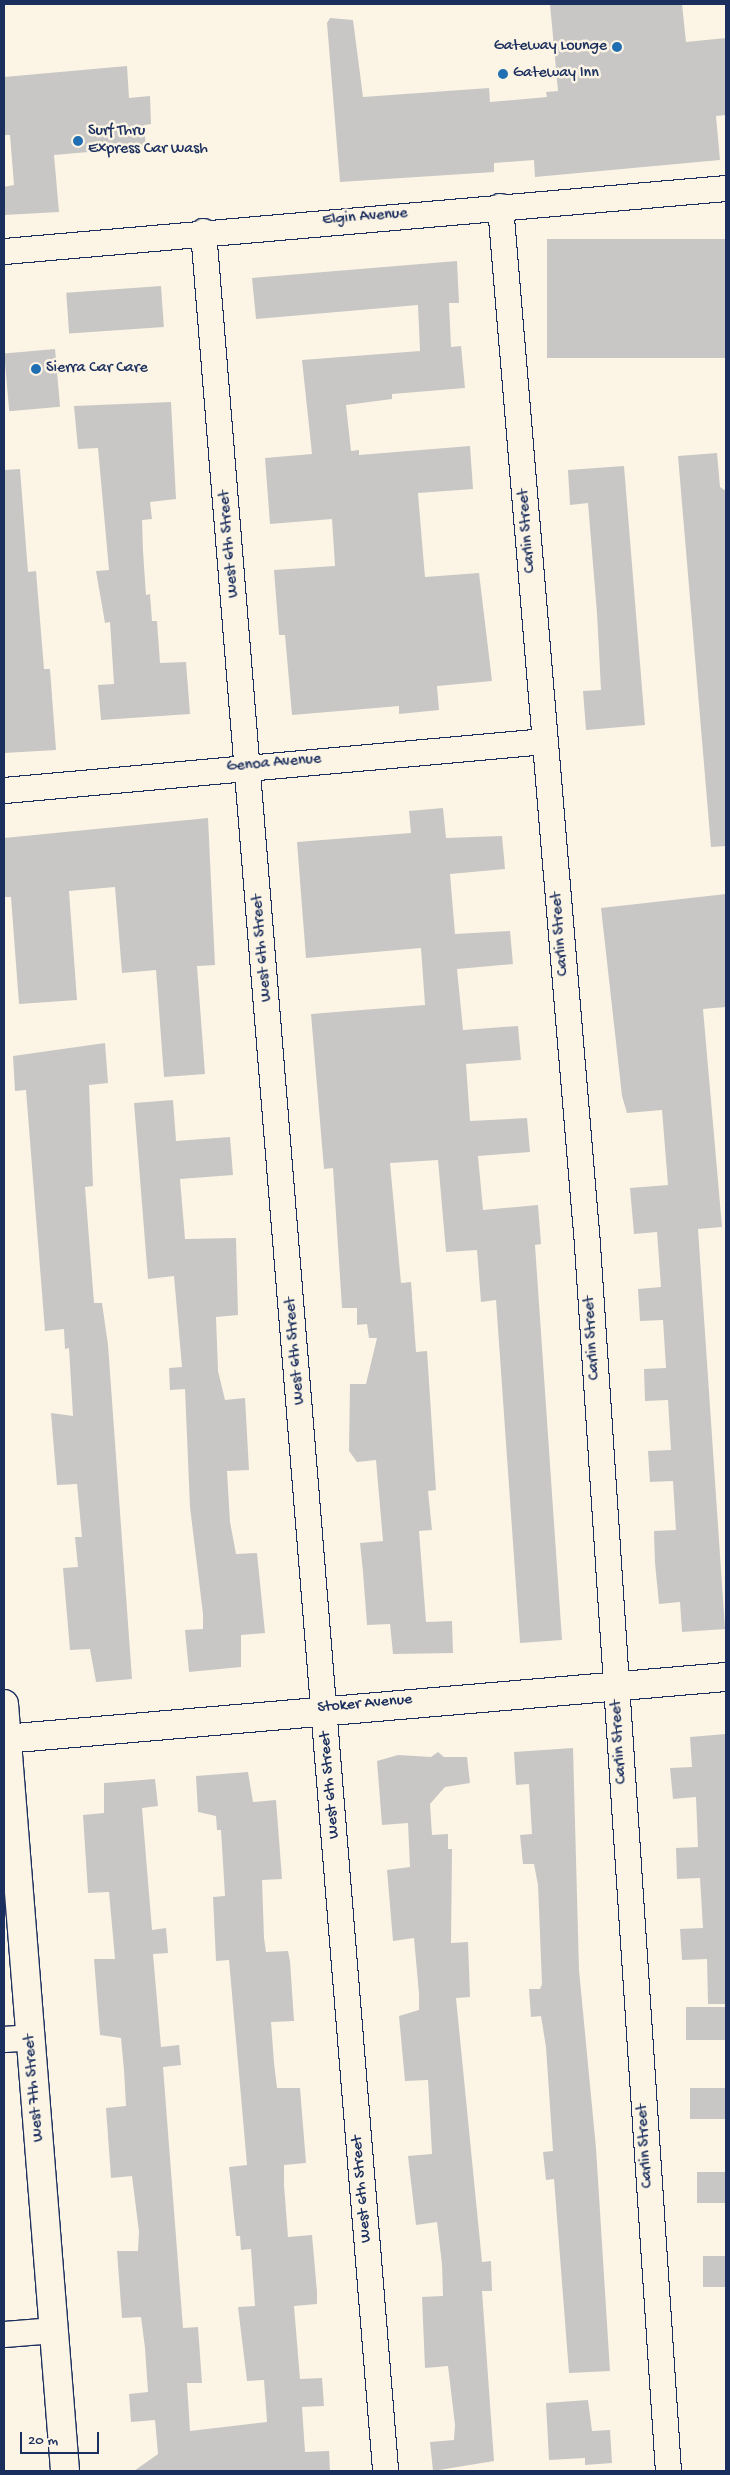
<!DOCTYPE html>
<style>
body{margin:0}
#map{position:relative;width:730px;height:2475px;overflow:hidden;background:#fcf5e5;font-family:"Gochi Hand",sans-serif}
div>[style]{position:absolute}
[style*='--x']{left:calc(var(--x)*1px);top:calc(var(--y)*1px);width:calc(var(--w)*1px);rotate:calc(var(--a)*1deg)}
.building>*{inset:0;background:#c8c7c6;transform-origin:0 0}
.roads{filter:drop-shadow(1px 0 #1b2f5e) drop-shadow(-1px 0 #1b2f5e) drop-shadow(0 1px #1b2f5e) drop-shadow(0 -1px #1b2f5e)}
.street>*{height:25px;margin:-12.5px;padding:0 12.5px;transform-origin:12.5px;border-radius:12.5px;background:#fcf5e5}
.secondary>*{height:28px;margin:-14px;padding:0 14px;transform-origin:14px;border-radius:14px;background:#fcf5e5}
.dots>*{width:14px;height:14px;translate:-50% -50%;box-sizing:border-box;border:2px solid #fcf5e5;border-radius:50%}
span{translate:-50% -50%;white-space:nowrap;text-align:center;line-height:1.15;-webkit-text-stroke:5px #fcf5e5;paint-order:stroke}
.poi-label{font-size:16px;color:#1b2f5e}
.right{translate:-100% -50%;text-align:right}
.left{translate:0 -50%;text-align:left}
.street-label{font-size:16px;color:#1b2f5e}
.frame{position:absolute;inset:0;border:5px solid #1b2f5e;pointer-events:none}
.scale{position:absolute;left:20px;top:2432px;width:79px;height:22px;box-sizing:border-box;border:2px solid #1b2f5e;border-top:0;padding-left:6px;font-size:15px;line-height:18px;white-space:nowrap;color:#1b2f5e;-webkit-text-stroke:4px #fcf5e5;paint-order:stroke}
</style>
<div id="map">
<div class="building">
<div style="clip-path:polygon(550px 4px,682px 4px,686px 42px,726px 38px,726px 115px,716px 116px,720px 160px,535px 177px,534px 160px,494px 163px,494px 172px,340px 182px,327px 23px,330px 18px,353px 20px,363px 97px,489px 88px,490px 102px,547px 97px,546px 92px,558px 91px)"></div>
<div style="clip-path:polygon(127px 66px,129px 98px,150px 96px,151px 124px,144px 125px,146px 147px,54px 155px,59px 212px,4px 215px,4px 187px,14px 185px,10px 135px,4px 135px,4px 77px)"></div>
<div style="left:726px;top:239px;width:119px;height:179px;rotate:90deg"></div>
<div style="clip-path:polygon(457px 261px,459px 303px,449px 303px,451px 347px,461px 346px,465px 388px,392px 394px,392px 399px,346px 405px,351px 451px,359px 450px,359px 455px,470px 446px,473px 489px,418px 493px,423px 554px,425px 577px,479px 573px,492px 681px,437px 686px,439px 710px,399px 714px,399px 706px,292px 715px,285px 635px,279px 635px,274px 570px,335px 566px,332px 519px,270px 524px,265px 458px,312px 454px,302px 360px,420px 351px,418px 305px,256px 319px,252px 278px)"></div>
<div style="left:161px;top:286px;width:41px;height:95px;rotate:86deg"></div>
<div style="left:55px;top:349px;width:58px;height:51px;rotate:85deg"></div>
<div style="clip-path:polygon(171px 402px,176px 499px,150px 502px,152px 519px,142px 520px,143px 551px,146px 595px,150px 594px,152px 621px,157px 621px,160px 663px,186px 662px,190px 714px,101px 720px,98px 685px,114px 684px,110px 622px,105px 623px,96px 571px,109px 570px,98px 448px,78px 449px,74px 406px)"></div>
<div style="clip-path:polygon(717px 453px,720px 487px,726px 491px,726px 846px,711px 847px,678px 456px)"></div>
<div style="clip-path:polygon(624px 466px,645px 725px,586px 730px,583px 691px,601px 690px,597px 613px,588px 503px,570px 505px,568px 470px)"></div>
<div style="clip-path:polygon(20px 469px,28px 572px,36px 571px,44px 669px,50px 669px,56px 750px,4px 753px,4px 470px)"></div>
<div style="clip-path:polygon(443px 808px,446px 838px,502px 836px,505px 869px,450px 874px,455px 934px,510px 931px,513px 964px,457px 969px,463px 1030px,518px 1026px,521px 1060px,466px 1064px,470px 1121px,527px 1118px,530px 1152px,478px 1156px,483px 1210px,538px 1205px,541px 1244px,535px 1245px,562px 1640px,520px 1643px,496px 1300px,481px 1302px,477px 1250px,446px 1252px,438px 1160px,390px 1163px,401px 1283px,411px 1282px,416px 1352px,427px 1351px,436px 1490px,428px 1491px,432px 1530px,419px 1531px,426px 1622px,452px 1621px,453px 1653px,393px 1654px,390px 1624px,367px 1625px,363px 1572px,360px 1543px,383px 1541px,376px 1460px,357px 1462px,349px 1451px,350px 1384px,366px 1384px,377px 1338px,369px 1338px,367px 1324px,357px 1325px,357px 1308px,342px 1308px,333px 1168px,324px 1169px,311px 1014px,425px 1005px,421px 948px,306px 958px,297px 842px,411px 833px,409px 811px)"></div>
<div style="clip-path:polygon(208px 818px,215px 965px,197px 966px,205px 1074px,164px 1077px,156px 970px,122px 973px,115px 887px,69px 891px,77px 1000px,19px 1004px,11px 897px,4px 897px,4px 838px)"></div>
<div style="clip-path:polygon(726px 894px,726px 1007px,703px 1009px,722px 1227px,698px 1229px,725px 1629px,682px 1632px,680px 1602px,659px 1604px,655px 1563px,654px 1531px,676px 1530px,673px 1481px,650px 1482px,648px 1451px,671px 1450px,668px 1400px,645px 1401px,644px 1369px,666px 1368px,663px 1320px,640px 1321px,638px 1289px,661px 1287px,657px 1232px,634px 1234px,630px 1188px,668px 1185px,662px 1110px,627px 1113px,622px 1096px,601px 908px)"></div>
<div style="clip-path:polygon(105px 1043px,108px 1083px,89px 1085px,93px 1186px,85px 1187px,94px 1303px,102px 1303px,108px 1345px,132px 1679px,96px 1682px,90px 1649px,70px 1650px,63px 1568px,78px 1567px,75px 1537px,82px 1537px,77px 1484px,57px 1485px,51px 1413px,73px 1416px,69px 1348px,65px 1349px,64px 1329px,45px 1331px,26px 1090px,15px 1091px,13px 1056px)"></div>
<div style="clip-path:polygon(173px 1100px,176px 1141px,230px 1137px,233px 1175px,180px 1179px,185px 1239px,236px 1238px,238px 1315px,216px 1317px,218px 1371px,225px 1400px,245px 1398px,249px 1470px,227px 1471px,230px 1522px,236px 1554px,257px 1553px,265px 1633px,241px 1635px,241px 1667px,189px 1672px,185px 1630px,203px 1629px,203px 1614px,190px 1507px,185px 1389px,170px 1390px,169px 1368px,182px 1367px,174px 1276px,148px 1279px,134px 1103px)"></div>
<div style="clip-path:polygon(726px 1734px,726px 2004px,708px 2004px,707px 1959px,682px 1960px,680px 1929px,703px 1928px,700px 1878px,677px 1879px,676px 1848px,698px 1847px,696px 1797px,673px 1799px,670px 1768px,692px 1767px,690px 1737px)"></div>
<div style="clip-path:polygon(573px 1748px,579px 1970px,596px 2148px,610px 2371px,569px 2373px,554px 2179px,546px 2180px,543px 2152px,553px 2151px,546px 2047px,541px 2016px,531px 2017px,529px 1989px,540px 1989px,542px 1984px,538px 1885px,534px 1864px,523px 1864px,520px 1835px,532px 1834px,529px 1784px,516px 1785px,514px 1752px)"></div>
<div style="clip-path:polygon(438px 1752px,444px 1757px,467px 1757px,470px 1783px,445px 1787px,430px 1804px,432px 1835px,448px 1834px,448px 1849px,452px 1849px,451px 1943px,468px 1942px,470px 1997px,456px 1998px,482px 2262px,491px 2261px,492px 2291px,482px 2291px,494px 2461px,433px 2471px,430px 2442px,454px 2440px,455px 2425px,448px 2366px,425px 2368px,422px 2297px,443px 2296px,442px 2264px,437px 2222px,416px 2225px,408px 2156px,432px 2154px,428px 2080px,405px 2081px,399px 2016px,419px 2010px,419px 1994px,414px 1938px,393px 1941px,387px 1870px,410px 1867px,408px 1823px,382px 1825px,377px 1761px,398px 1755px,431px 1757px)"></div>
<div style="clip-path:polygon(248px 1772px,253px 1802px,276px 1800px,282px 1879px,262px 1880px,264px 1938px,266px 1952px,288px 1951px,290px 1961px,294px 2021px,271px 2022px,274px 2063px,277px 2088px,300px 2088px,306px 2163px,284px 2165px,284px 2185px,288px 2237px,312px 2235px,317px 2292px,317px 2304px,294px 2306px,300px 2379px,322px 2378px,324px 2406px,302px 2407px,305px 2452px,329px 2451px,330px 2471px,134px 2471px,158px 2454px,155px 2420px,131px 2422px,129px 2394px,148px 2392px,145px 2348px,141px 2317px,122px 2318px,117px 2251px,138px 2251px,139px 2232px,132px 2176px,111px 2178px,106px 2108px,126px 2106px,124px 2070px,121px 2038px,100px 2035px,94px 1959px,115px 1959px,109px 1892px,88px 1893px,83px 1815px,104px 1813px,104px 1783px,155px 1779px,158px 1806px,142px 1808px,152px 1930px,166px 1928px,168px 1953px,153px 1954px,161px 2047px,179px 2045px,181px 2065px,163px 2067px,183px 2328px,198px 2327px,202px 2383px,187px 2383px,190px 2431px,267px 2422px,264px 2380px,247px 2381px,238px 2307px,255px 2306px,251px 2249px,241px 2250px,240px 2236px,236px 2236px,229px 2167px,247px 2165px,229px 1960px,216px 1961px,213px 1897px,225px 1896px,221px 1830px,217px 1830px,216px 1816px,198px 1812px,196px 1776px)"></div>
<div style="left:726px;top:2007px;width:33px;height:40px;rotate:90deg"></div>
<div style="left:726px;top:2088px;width:31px;height:36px;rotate:90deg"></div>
<div style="left:726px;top:2172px;width:31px;height:29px;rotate:90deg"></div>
<div style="left:726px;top:2256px;width:31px;height:23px;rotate:90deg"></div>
<div style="clip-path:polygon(588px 2400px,592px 2431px,610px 2430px,612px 2463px,585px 2465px,585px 2458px,549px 2460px,546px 2403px)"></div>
</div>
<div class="roads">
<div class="street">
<div style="--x:500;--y:206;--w:1043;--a:85.21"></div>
<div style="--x:587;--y:1245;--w:1229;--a:86.22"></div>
<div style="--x:203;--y:231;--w:2247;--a:85.35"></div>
<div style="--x:4;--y:251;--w:725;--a:-4.99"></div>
<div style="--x:4;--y:790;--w:543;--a:-5.18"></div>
<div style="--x:4;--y:2039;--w:27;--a:-4"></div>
<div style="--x:4;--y:2334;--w:50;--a:-4.6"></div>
</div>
<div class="secondary">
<div style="--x:4;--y:1704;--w:769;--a:85.45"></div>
<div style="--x:4;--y:1739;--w:725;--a:-4.91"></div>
</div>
</div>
<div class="dots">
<div style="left:617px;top:47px;background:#1f6fb2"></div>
<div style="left:503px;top:74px;background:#1f6fb2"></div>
<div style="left:78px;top:141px;background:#1f6fb2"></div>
<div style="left:36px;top:369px;background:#1f6fb2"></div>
</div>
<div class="poi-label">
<span class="right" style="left:607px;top:47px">Gateway Lounge</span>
<span class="left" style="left:513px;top:74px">Gateway Inn</span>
<span class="left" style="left:88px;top:141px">Surf Thru<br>Express Car Wash</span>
<span class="left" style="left:46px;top:369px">Sierra Car Care</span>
</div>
<div class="street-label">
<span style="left:365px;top:218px;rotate:-5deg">Elgin Avenue</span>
<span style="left:528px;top:531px;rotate:-95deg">Carlin Street</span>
<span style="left:230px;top:544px;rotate:-95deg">West 6th Street</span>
<span style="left:274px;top:764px;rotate:-5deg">Genoa Avenue</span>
<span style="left:561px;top:934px;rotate:-95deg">Carlin Street</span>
<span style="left:263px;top:948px;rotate:-95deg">West 6th Street</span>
<span style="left:593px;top:1338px;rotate:-94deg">Carlin Street</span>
<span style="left:296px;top:1351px;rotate:-95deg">West 6th Street</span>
<span style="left:365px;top:1705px;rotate:-5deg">Stoker Avenue</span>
<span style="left:620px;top:1742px;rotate:-94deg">Carlin Street</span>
<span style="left:331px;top:1785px;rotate:-95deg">West 6th Street</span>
<span style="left:35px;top:2088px;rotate:-95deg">West 7th Street</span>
<span style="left:646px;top:2146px;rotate:-94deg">Carlin Street</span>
<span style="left:363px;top:2189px;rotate:-95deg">West 6th Street</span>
</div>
<div class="frame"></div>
<div class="scale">20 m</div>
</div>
